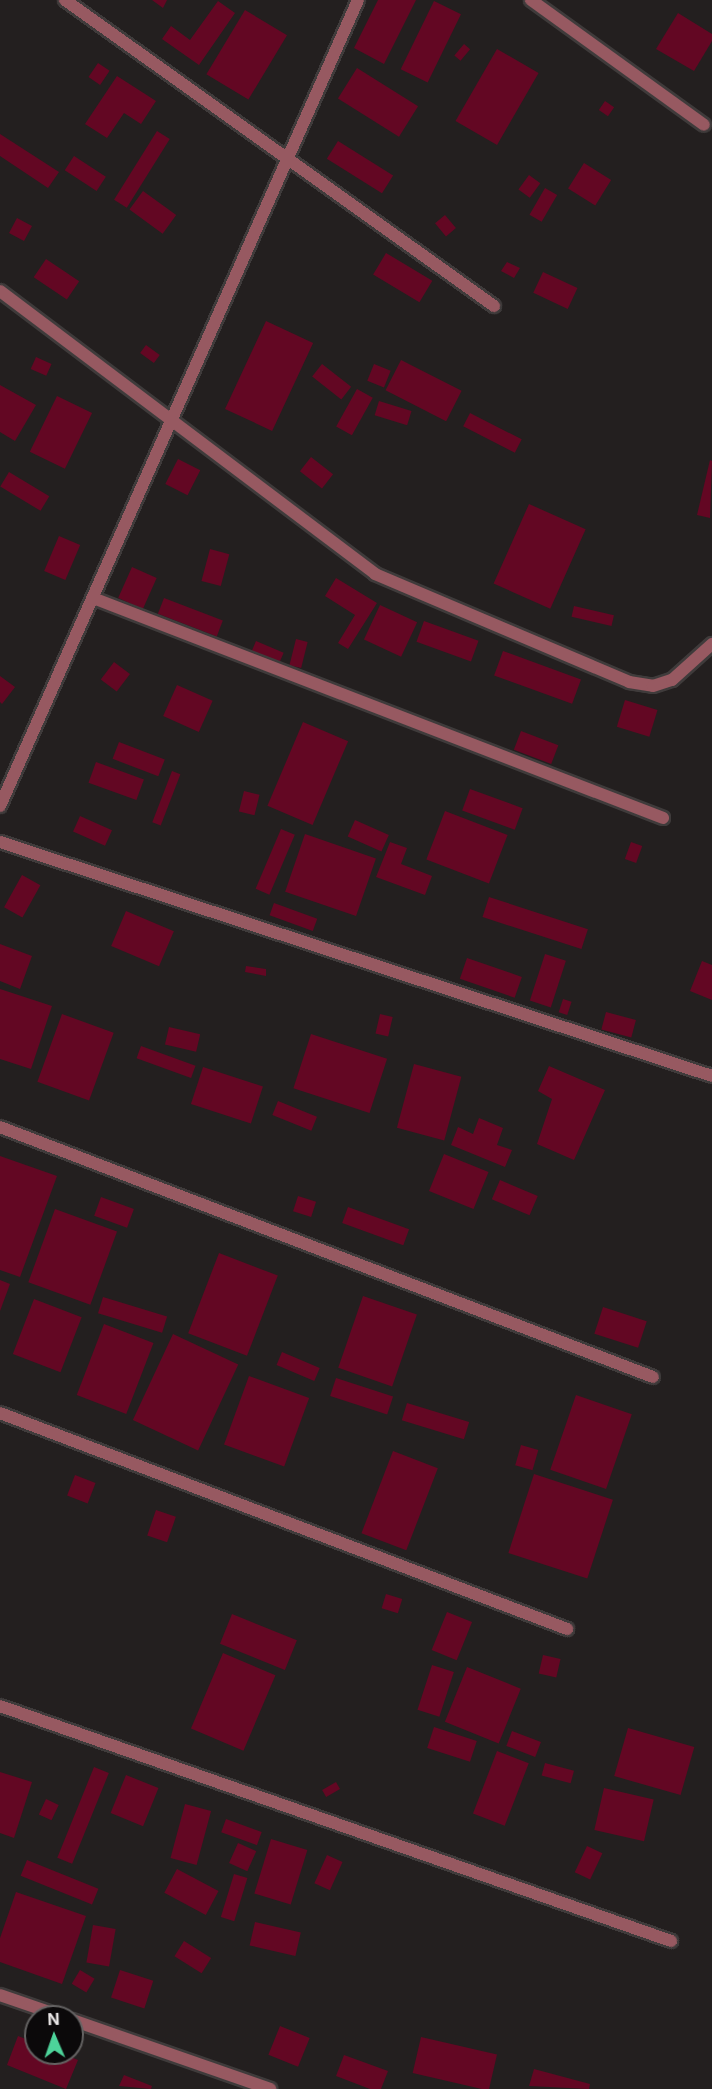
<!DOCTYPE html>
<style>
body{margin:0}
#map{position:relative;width:712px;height:2089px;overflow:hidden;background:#231f1f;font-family:Inter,sans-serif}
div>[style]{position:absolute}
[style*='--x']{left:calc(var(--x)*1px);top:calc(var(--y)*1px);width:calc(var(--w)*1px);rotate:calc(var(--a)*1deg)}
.building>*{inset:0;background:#630723;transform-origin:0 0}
.roads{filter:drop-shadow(2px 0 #3f3b3b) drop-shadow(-2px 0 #3f3b3b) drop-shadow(0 2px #3f3b3b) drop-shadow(0 -2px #3f3b3b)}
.street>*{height:12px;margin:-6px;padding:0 6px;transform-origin:6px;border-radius:6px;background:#975961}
span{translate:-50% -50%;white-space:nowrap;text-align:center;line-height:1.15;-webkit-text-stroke:5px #0b090a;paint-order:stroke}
.north{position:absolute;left:24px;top:2005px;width:60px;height:60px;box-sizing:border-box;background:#0b090a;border:2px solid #646262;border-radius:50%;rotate:358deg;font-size:16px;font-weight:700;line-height:24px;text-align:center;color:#eae7e7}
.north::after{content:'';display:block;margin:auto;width:21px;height:27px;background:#4dd39a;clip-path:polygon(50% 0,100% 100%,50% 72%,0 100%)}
</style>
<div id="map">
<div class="building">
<div style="clip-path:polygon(152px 0,167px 0,163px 8px)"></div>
<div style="clip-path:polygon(378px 0,416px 0,384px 64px,354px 48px)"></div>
<div style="clip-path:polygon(218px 1px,235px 13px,199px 65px,162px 39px,171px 26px,190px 40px)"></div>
<div style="left:434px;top:1px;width:30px;height:76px;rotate:26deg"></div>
<div style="left:245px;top:10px;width:49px;height:75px;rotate:31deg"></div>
<div style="clip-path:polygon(678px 13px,712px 34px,712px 41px,694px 71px,656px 49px)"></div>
<div style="left:464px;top:44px;width:8px;height:15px;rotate:40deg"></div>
<div style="left:497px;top:49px;width:48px;height:83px;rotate:30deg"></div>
<div style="left:98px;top:63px;width:14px;height:17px;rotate:34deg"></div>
<div style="left:357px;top:68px;width:72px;height:36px;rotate:32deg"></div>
<div style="clip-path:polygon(117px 76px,156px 101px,141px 124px,124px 113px,107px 138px,85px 124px)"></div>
<div style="left:605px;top:101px;width:11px;height:11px;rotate:34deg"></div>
<div style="left:157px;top:131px;width:15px;height:81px;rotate:32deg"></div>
<div style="clip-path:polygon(0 134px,59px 172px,48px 188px,0 156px)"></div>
<div style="left:338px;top:141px;width:65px;height:21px;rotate:32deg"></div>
<div style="left:74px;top:156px;width:38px;height:17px;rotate:33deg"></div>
<div style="left:584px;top:163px;width:32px;height:30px;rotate:32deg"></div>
<div style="left:529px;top:175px;width:14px;height:18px;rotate:36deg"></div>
<div style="left:545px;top:188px;width:14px;height:31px;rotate:30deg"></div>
<div style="left:143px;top:191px;width:41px;height:23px;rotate:36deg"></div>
<div style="left:445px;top:215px;width:17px;height:13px;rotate:50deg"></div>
<div style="left:17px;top:218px;width:17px;height:17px;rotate:28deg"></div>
<div style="left:386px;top:253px;width:54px;height:25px;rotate:31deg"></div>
<div style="left:46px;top:259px;width:40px;height:22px;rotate:34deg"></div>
<div style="clip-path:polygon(507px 262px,520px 268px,514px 278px,501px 271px)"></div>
<div style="left:543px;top:272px;width:38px;height:23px;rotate:25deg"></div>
<div style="left:266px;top:321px;width:52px;height:97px;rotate:25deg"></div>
<div style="left:146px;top:345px;width:17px;height:10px;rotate:36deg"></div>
<div style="left:36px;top:357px;width:17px;height:13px;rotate:24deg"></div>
<div style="left:401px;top:360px;width:68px;height:34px;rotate:27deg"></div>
<div style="left:322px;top:364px;width:37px;height:16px;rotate:38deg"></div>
<div style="left:374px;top:364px;width:18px;height:18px;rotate:22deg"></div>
<div style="clip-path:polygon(0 385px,36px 405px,15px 441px,0 432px)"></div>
<div style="left:357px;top:389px;width:18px;height:43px;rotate:29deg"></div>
<div style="left:57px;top:396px;width:39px;height:62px;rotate:26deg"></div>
<div style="left:379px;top:401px;width:34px;height:15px;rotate:17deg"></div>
<div style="left:470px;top:413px;width:58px;height:15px;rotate:27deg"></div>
<div style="left:311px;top:457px;width:28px;height:18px;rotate:38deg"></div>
<div style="left:178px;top:459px;width:25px;height:28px;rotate:27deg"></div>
<div style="clip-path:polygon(710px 460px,712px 461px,710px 518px,697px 515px)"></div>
<div style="left:9px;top:472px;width:47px;height:17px;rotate:31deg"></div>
<div style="left:529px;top:504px;width:62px;height:87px;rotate:24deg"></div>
<div style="left:59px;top:536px;width:23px;height:38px;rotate:23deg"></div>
<div style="left:210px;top:549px;width:20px;height:33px;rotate:15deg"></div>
<div style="left:132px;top:567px;width:27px;height:34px;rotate:24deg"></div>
<div style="clip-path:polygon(336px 578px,377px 603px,348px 649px,338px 643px,355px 615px,325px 596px)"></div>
<div style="left:164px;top:598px;width:63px;height:17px;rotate:21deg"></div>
<div style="left:380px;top:605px;width:41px;height:38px;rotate:25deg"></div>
<div style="left:574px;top:606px;width:41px;height:11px;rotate:13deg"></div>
<div style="left:424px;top:621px;width:58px;height:22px;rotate:20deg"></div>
<div style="left:296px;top:639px;width:12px;height:27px;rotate:14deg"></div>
<div style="left:256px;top:641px;width:30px;height:13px;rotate:23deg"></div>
<div style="left:503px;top:651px;width:83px;height:26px;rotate:20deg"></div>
<div style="left:114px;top:662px;width:20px;height:22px;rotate:37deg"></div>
<div style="clip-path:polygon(0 676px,15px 687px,2px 704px,0 702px)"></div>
<div style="left:177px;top:685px;width:39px;height:34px;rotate:24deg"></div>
<div style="left:625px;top:700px;width:34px;height:28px;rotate:17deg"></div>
<div style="left:303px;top:722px;width:49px;height:91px;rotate:23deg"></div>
<div style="left:521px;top:731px;width:40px;height:20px;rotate:21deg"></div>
<div style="left:119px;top:742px;width:49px;height:18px;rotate:21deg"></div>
<div style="left:96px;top:762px;width:51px;height:22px;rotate:20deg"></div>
<div style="left:172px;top:771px;width:9px;height:55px;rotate:21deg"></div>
<div style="left:470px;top:789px;width:56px;height:23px;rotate:20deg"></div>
<div style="left:244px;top:791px;width:16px;height:21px;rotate:14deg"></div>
<div style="left:445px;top:811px;width:67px;height:52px;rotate:21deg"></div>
<div style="left:80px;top:816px;width:35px;height:17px;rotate:24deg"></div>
<div style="left:355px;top:820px;width:37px;height:18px;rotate:24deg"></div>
<div style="left:281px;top:829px;width:15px;height:65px;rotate:23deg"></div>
<div style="left:305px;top:834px;width:75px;height:61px;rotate:19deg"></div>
<div style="clip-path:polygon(390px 842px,407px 848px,401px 864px,432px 876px,425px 895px,376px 877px)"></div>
<div style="left:631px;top:842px;width:12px;height:18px;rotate:20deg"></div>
<div style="left:22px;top:875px;width:21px;height:37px;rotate:29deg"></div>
<div style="left:489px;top:897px;width:104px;height:21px;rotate:18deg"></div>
<div style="left:274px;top:903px;width:46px;height:13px;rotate:20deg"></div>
<div style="left:126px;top:911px;width:52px;height:38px;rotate:23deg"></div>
<div style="clip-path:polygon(0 944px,32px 956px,20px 989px,0 981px)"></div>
<div style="left:545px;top:954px;width:22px;height:49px;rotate:18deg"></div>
<div style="left:467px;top:958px;width:58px;height:22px;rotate:19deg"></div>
<div style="clip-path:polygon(702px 961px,712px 965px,712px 1000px,690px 991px)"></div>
<div style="clip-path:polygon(246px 966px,266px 969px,266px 976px,245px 972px)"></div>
<div style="clip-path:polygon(0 989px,52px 1006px,31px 1069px,0 1059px)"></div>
<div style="left:563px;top:999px;width:9px;height:14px;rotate:18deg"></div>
<div style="left:606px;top:1012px;width:31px;height:18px;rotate:15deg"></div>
<div style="left:62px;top:1014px;width:55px;height:72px;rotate:20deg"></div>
<div style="left:380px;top:1014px;width:13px;height:20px;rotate:13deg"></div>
<div style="left:169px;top:1027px;width:32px;height:18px;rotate:13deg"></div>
<div style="left:311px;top:1034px;width:80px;height:57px;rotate:18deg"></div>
<div style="left:141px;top:1046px;width:58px;height:13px;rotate:20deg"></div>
<div style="left:414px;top:1064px;width:49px;height:66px;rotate:15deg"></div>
<div style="clip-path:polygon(549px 1066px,605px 1090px,574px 1160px,537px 1144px,552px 1099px,538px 1091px)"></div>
<div style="left:203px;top:1067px;width:63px;height:39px;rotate:18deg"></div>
<div style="left:278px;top:1101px;width:42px;height:15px;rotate:22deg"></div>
<div style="clip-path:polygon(479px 1118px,503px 1128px,497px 1145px,512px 1150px,505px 1167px,451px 1145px,458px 1127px,473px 1134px)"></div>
<div style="left:444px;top:1154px;width:48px;height:40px;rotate:22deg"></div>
<div style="clip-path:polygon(0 1156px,57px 1176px,20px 1277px,0 1270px)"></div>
<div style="left:500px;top:1180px;width:41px;height:21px;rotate:23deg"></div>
<div style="left:298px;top:1196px;width:19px;height:16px;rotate:18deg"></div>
<div style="left:101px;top:1197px;width:35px;height:20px;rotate:20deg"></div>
<div style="left:348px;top:1207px;width:65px;height:17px;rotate:20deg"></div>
<div style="left:55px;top:1209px;width:66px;height:78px;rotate:20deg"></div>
<div style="left:219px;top:1253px;width:63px;height:86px;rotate:21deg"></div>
<div style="clip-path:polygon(0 1280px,10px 1284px,0 1311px)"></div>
<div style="left:363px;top:1296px;width:57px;height:76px;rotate:19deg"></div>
<div style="left:103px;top:1297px;width:67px;height:17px;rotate:17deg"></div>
<div style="left:34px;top:1299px;width:51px;height:59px;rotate:21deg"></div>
<div style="left:603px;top:1307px;width:46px;height:28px;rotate:18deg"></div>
<div style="left:104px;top:1324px;width:53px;height:76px;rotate:21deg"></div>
<div style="left:173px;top:1334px;width:72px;height:95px;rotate:25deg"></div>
<div style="left:282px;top:1352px;width:41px;height:14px;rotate:23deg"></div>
<div style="left:249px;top:1376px;width:64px;height:73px;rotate:20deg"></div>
<div style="left:336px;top:1378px;width:60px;height:19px;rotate:18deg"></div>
<div style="left:576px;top:1395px;width:59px;height:79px;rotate:19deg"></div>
<div style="left:407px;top:1403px;width:65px;height:18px;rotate:17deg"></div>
<div style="left:521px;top:1445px;width:18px;height:21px;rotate:16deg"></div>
<div style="left:393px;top:1451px;width:48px;height:88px;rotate:21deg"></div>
<div style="left:534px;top:1474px;width:83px;height:83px;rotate:18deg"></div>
<div style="left:75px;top:1475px;width:22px;height:22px;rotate:21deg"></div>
<div style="left:156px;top:1510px;width:21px;height:27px;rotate:19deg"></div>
<div style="left:386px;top:1594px;width:17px;height:15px;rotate:17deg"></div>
<div style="left:447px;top:1612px;width:27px;height:41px;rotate:22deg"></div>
<div style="left:232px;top:1614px;width:70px;height:32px;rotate:22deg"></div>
<div style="left:223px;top:1653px;width:57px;height:82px;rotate:23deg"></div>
<div style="left:543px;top:1655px;width:18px;height:19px;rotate:13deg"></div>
<div style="left:432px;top:1665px;width:23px;height:47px;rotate:18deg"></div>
<div style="left:467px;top:1667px;width:58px;height:59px;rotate:22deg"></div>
<div style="left:434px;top:1727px;width:45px;height:22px;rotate:18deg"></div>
<div style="left:628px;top:1728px;width:69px;height:50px;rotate:16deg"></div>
<div style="left:512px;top:1731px;width:31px;height:16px;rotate:21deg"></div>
<div style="left:497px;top:1751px;width:34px;height:67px;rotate:21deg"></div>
<div style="left:545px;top:1763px;width:30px;height:13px;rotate:15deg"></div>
<div style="left:94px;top:1767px;width:16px;height:98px;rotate:22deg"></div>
<div style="clip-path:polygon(0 1772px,32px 1782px,14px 1838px,0 1833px)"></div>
<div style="left:126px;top:1775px;width:35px;height:41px;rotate:22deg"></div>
<div style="left:336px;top:1782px;width:8px;height:16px;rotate:60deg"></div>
<div style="left:604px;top:1788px;width:51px;height:43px;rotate:13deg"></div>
<div style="left:46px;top:1799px;width:14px;height:17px;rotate:25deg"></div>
<div style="left:185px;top:1804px;width:27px;height:56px;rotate:15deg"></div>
<div style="left:226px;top:1819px;width:38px;height:14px;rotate:20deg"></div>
<div style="left:271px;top:1839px;width:38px;height:57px;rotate:17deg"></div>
<div style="left:238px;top:1843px;width:20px;height:22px;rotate:24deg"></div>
<div style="left:587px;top:1846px;width:17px;height:29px;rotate:25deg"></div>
<div style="left:327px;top:1855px;width:17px;height:31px;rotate:24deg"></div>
<div style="left:27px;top:1860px;width:77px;height:17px;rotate:22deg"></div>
<div style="left:177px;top:1869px;width:47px;height:27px;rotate:28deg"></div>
<div style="left:234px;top:1874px;width:14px;height:45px;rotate:17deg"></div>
<div style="clip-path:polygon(16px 1892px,86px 1916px,62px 1984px,0 1962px,0 1938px)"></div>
<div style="left:255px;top:1922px;width:47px;height:24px;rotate:13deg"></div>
<div style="left:93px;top:1925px;width:23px;height:38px;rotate:10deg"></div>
<div style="left:184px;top:1941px;width:32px;height:18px;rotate:32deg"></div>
<div style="left:80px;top:1970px;width:17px;height:16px;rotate:31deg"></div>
<div style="left:120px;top:1970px;width:35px;height:29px;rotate:18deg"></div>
<div style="left:280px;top:2026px;width:32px;height:31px;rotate:22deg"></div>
<div style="clip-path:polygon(18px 2036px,36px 2043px,36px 2053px,61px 2053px,78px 2060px,66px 2089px,7px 2065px)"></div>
<div style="left:421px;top:2037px;width:78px;height:37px;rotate:13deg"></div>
<div style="clip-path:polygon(344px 2055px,388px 2071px,381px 2089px,370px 2089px,336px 2076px)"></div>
<div style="clip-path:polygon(534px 2069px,590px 2084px,589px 2089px,529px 2086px)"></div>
<div style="clip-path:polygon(124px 2075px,152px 2086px,151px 2089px,119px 2086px)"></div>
</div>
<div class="roads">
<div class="street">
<div style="--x:65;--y:0;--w:527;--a:35.5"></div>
<div style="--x:531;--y:0;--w:213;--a:35.8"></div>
<div style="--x:0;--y:291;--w:470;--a:37"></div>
<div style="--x:375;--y:574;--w:276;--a:23"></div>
<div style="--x:629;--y:682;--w:24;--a:9"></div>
<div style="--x:653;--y:686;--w:20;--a:-18"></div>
<div style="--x:672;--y:680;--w:54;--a:-42"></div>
<div style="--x:93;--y:598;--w:611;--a:21.1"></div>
<div style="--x:0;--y:806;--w:882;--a:-66.05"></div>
<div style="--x:0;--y:842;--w:749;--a:18.19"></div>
<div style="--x:0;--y:1127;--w:699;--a:20.95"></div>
<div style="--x:0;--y:1413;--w:607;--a:20.85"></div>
<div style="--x:0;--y:1706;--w:711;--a:19.3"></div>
<div style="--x:0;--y:1995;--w:68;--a:19"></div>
<div style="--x:72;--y:2020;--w:210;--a:19.2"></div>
</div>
</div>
<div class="north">N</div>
</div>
